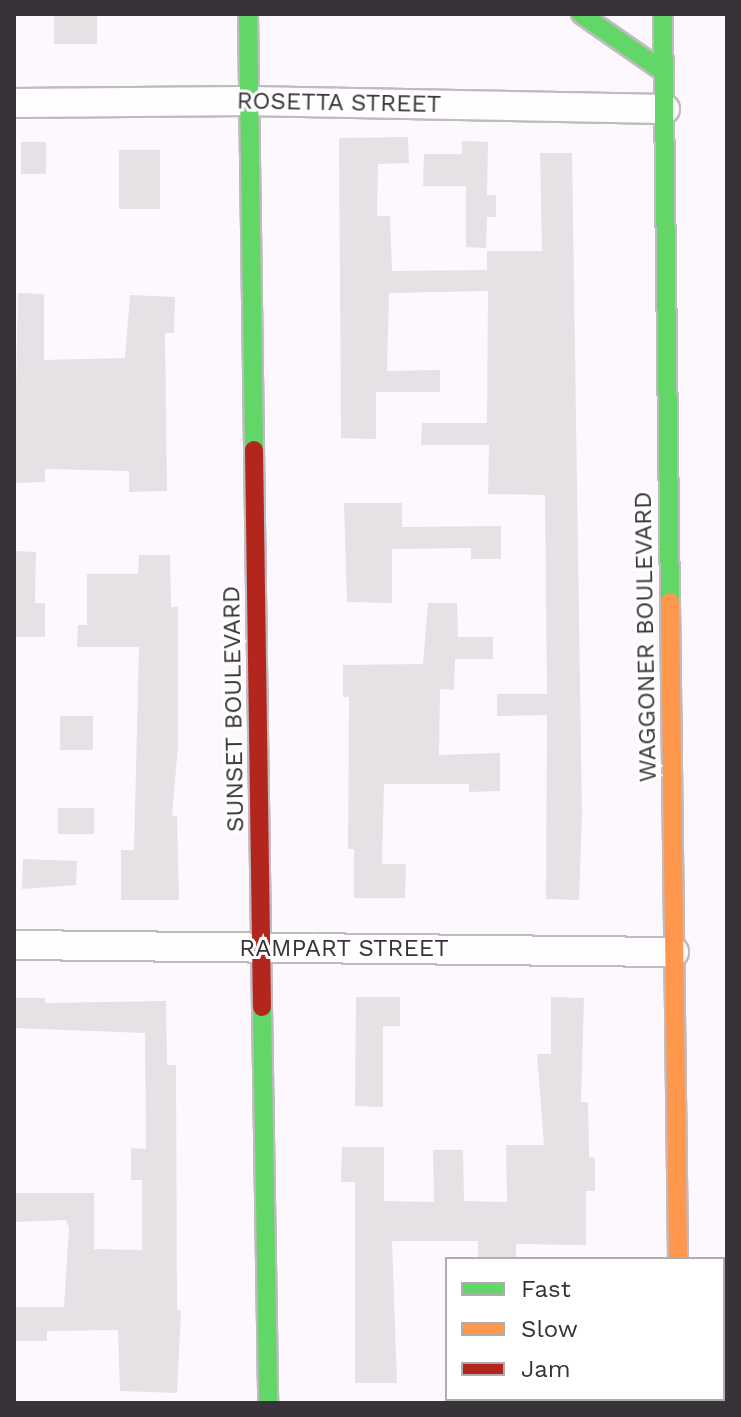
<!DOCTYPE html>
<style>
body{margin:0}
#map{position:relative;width:741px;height:1417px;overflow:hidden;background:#fdf8fd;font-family:"Work Sans",sans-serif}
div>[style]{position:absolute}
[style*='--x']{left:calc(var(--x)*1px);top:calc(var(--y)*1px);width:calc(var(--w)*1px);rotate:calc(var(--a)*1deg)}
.building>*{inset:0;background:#e5e1e5;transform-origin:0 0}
.roads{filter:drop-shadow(2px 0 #c0bbc0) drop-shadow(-2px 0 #c0bbc0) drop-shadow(0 2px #c0bbc0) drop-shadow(0 -2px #c0bbc0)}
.street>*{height:28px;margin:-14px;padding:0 14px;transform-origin:14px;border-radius:14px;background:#fffeff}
.fast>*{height:18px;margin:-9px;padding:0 9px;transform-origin:9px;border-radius:9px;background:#63d668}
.slow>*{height:18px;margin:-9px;padding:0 9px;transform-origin:9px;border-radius:9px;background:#ff974d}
.jam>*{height:18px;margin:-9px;padding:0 9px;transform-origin:9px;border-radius:9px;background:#b3261e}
span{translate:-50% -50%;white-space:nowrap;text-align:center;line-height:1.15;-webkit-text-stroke:6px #fff;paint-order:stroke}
.street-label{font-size:24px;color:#383338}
.frame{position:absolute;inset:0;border:16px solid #383338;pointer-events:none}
.legend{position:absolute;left:445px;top:1257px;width:280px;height:144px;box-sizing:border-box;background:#fff;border:2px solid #afadaf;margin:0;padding:10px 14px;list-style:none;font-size:24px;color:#383338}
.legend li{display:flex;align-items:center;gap:16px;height:40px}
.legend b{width:40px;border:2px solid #afadaf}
</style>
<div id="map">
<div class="building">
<div style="left:54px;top:14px;width:43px;height:30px"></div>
<div style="clip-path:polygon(408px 137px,409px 163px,378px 164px,377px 216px,390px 216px,392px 271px,487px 270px,487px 251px,542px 251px,540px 153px,572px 153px,582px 815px,579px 900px,546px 899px,547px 715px,497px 716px,497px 694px,547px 694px,545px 495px,488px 494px,489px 445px,421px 445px,422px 423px,487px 423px,488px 291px,389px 293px,387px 371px,440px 370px,440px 392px,376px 392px,376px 439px,341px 438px,339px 138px)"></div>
<div style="clip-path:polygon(462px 141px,488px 142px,487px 195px,496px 195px,496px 217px,487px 217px,486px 248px,466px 247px,466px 186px,423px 186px,424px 154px,462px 154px)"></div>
<div style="left:21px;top:142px;width:25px;height:32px"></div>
<div style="left:160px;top:150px;width:59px;height:41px;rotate:90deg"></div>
<div style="clip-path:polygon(18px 293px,44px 294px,44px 360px,125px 358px,130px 295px,175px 297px,174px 333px,165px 333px,167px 491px,129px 492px,129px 471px,45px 469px,45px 482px,14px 483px)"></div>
<div style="clip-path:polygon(344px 503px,402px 503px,402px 527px,501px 526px,501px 559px,471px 559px,471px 548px,392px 549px,392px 603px,347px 602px)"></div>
<div style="clip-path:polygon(14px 551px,36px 552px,35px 603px,45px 603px,45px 637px,14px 637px)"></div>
<div style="clip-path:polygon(139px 555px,170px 555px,171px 607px,178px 607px,178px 746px,172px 816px,177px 816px,179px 900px,121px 900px,121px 850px,134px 850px,139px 647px,77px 647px,78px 625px,87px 625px,87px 574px,138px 574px)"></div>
<div style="clip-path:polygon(428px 603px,457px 603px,458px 637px,493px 637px,493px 659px,455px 659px,454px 690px,440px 689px,439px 755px,500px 753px,500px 791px,469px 792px,469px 784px,384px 784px,382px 864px,406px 864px,405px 898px,354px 898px,354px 849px,348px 849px,349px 697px,343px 697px,343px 665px,423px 664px)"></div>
<div style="left:93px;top:716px;width:34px;height:33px;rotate:90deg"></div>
<div style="left:58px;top:808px;width:36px;height:26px"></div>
<div style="clip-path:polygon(23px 859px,77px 861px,76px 885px,22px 889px)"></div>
<div style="clip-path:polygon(356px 997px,400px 997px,400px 1026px,383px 1026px,383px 1107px,355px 1106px)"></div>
<div style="clip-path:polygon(551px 997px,584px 998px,581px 1102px,588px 1102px,589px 1157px,595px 1158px,595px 1191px,586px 1191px,586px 1245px,516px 1244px,516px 1259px,478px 1259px,478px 1241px,392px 1241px,397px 1383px,355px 1383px,355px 1182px,341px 1182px,342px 1147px,384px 1147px,384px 1201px,434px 1202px,433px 1150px,463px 1150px,464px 1201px,507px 1202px,506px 1145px,544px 1145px,537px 1054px,551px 1054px)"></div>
<div style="clip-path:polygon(14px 998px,45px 998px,45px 1003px,166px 1001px,167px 1065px,176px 1065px,177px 1310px,181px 1310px,177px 1393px,120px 1391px,118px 1330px,47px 1331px,47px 1341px,14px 1341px,14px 1307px,64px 1307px,69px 1228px,66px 1220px,16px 1222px,15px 1193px,94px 1193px,94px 1249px,142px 1250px,142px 1180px,131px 1180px,131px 1148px,146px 1149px,145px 1033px,14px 1028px)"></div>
</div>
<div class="roads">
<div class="street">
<div style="--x:14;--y:103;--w:234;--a:-0.5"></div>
<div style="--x:248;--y:101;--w:417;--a:1.1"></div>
<div style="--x:14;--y:945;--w:660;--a:0.61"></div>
</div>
<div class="fast">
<div style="--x:248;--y:14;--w:436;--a:89.2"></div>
<div style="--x:581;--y:14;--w:101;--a:34.9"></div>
<div style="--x:663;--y:14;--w:588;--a:89.32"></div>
<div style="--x:262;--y:1007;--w:396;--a:89.1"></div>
<div style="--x:680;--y:1399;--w:4;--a:90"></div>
</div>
<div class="slow">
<div style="--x:670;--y:602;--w:657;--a:89.3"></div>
</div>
<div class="jam">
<div style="--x:254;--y:450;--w:557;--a:89.18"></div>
</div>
</div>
<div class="street-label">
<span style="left:339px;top:103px;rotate:1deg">ROSETTA STREET</span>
<span style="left:646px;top:637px;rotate:-91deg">WAGGONER BOULEVARD</span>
<span style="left:234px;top:709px;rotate:-91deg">SUNSET BOULEVARD</span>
<span style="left:344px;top:949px">RAMPART STREET</span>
</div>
<div class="frame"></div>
<ul class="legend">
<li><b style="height:10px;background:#63d668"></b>Fast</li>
<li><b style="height:10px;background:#ff974d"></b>Slow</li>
<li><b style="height:10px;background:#b3261e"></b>Jam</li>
</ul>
</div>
